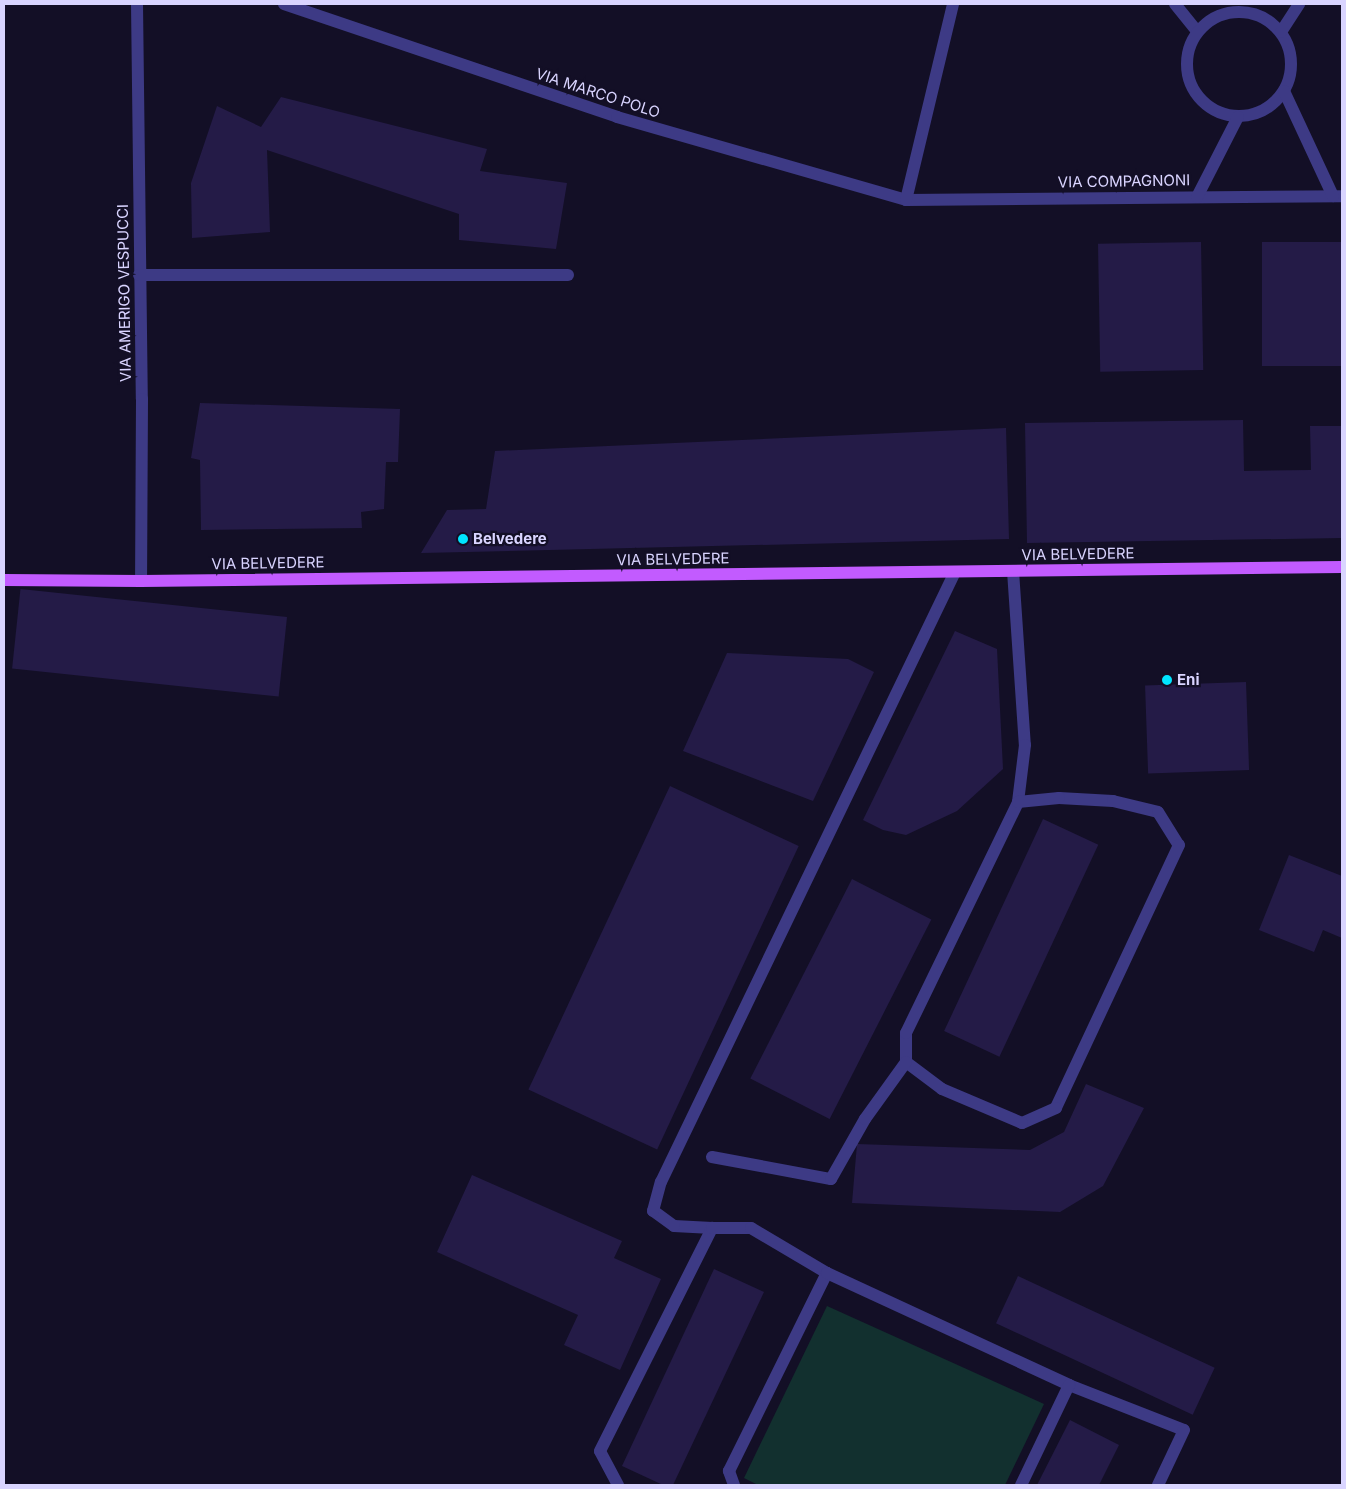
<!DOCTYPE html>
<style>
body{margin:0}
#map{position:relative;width:1346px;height:1489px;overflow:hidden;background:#130f26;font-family:Inter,sans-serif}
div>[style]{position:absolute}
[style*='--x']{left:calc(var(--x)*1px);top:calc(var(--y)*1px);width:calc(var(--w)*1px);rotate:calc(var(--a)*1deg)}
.green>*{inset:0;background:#12302f}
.building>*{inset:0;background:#241b47;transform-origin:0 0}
.minor>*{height:12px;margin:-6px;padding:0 6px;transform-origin:6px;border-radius:6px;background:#3d3a85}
.minor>.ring{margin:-6px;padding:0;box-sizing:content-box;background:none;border:12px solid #3d3a85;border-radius:50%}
.major>*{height:12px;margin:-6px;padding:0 6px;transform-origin:6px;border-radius:6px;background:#c25bff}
.dots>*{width:14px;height:14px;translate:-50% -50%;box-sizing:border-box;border:2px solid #130f26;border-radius:50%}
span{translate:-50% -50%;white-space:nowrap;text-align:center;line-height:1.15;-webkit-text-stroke:4.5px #130f26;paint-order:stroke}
.street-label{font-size:15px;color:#d9d4ff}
.poi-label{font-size:15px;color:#d9d4ff;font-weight:700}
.left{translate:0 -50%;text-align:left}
.frame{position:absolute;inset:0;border:5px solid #d9d4ff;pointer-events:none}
</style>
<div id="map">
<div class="green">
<div style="clip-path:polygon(827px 1306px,1044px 1404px,1005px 1485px,758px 1485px,744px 1478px)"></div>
</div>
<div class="building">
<div style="clip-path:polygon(281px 97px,487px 149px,480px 171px,567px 183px,556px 249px,459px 240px,459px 214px,267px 150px,270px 232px,192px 238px,191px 183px,217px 106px,261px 127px)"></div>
<div style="left:1201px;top:242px;width:128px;height:103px;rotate:89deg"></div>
<div style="left:1342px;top:242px;width:124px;height:80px;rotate:90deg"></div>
<div style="clip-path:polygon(200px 403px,400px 409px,398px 462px,386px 462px,384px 509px,361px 512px,362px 528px,201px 530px,200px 460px,191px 458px)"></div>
<div style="clip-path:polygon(1243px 420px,1244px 471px,1311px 470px,1310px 426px,1342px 426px,1342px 538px,1027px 543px,1025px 423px)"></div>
<div style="clip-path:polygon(1006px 428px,1009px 539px,421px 553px,447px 510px,486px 509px,495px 451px)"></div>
<div style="left:287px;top:617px;width:80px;height:268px;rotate:96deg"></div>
<div style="clip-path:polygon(955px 631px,997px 649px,1003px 769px,957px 811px,906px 835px,883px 830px,863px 820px)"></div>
<div style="clip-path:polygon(727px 653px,848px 659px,874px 672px,813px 801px,683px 751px)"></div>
<div style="left:1246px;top:682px;width:88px;height:101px;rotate:88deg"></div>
<div style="left:670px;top:786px;width:142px;height:335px;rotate:25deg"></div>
<div style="left:1043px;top:819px;width:61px;height:234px;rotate:25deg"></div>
<div style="clip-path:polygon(1289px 855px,1342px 876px,1342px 938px,1323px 930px,1314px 952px,1259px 930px)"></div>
<div style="left:852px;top:879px;width:89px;height:224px;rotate:27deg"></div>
<div style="clip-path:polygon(1086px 1084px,1144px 1108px,1103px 1186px,1060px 1212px,852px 1203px,857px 1144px,1030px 1150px,1064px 1132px)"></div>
<div style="clip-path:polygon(472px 1175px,622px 1241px,614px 1258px,661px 1279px,620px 1370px,564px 1345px,578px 1315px,437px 1252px)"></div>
<div style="clip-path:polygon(714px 1269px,764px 1292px,673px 1485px,663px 1485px,622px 1466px)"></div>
<div style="left:1018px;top:1276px;width:217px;height:52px;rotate:25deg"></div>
<div style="clip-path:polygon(1070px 1420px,1119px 1445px,1099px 1485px,1037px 1485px)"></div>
</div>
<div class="minor">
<div style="--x:137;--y:4;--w:395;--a:89.3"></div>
<div style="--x:142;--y:399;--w:182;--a:90.3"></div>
<div style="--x:284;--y:4;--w:352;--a:18.7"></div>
<div style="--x:617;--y:117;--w:301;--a:16"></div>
<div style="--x:906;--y:200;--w:436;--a:-0.5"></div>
<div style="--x:1175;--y:4;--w:35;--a:51"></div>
<div class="ring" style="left:1187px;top:12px;width:92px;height:92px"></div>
<div style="--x:1281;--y:32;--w:33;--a:-57"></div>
<div style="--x:1284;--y:91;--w:116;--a:65"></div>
<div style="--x:1197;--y:197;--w:90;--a:-62.9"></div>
<div style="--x:906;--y:200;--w:202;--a:-76.5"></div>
<div style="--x:139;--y:275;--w:429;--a:0"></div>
<div style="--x:1013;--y:571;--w:174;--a:86.1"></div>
<div style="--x:1025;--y:745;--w:57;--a:97"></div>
<div style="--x:1059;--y:798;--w:54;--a:3.2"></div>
<div style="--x:1113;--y:801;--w:46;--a:13.7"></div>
<div style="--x:1158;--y:812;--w:39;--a:58"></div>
<div style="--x:1179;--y:845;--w:290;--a:115.1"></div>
<div style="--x:1056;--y:1108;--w:37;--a:156"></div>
<div style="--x:1022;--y:1123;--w:87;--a:-157"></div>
<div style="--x:942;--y:1089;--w:45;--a:-143.1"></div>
<div style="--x:906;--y:1062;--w:29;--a:-90"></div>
<div style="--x:906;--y:1033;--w:257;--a:-64.1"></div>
<div style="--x:1018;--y:802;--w:41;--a:-5.6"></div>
<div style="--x:712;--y:1157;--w:121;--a:10.5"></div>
<div style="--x:831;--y:1179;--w:69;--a:-60.5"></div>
<div style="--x:865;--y:1119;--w:70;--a:-54.3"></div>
<div style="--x:712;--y:1228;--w:38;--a:-177"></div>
<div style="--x:674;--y:1226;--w:26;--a:-144"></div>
<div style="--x:653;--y:1211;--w:30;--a:-75"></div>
<div style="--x:661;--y:1182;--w:677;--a:-64.27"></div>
<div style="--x:1069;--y:1385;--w:123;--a:21.4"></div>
<div style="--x:1184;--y:1430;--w:61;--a:115.3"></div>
<div style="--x:618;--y:1485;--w:38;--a:-118"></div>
<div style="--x:600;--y:1451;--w:250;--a:-63.3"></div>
<div style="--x:712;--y:1228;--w:39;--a:0"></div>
<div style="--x:751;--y:1228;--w:88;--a:30.6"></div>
<div style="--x:734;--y:1485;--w:15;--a:-110"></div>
<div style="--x:729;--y:1471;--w:221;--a:-63.7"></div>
<div style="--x:827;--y:1273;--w:267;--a:24.8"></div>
<div style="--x:1069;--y:1385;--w:111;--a:115.6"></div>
</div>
<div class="major">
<div style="--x:4;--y:580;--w:137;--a:0.4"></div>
<div style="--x:141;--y:581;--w:1201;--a:-0.67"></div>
</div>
<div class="dots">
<div style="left:463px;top:539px;background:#00e5ff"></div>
<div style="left:1167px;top:680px;background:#00e5ff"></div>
</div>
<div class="street-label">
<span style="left:598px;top:93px;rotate:18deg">VIA MARCO POLO</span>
<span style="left:1124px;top:181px;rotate:-1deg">VIA COMPAGNONI</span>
<span style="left:124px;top:293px;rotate:-91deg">VIA AMERIGO VESPUCCI</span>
<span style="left:1078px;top:554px;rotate:-1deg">VIA BELVEDERE</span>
<span style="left:673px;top:559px;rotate:-1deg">VIA BELVEDERE</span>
<span style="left:268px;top:563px;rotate:-1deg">VIA BELVEDERE</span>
</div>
<div class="poi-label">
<span class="left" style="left:473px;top:539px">Belvedere</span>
<span class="left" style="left:1177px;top:680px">Eni</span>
</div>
<div class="frame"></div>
</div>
